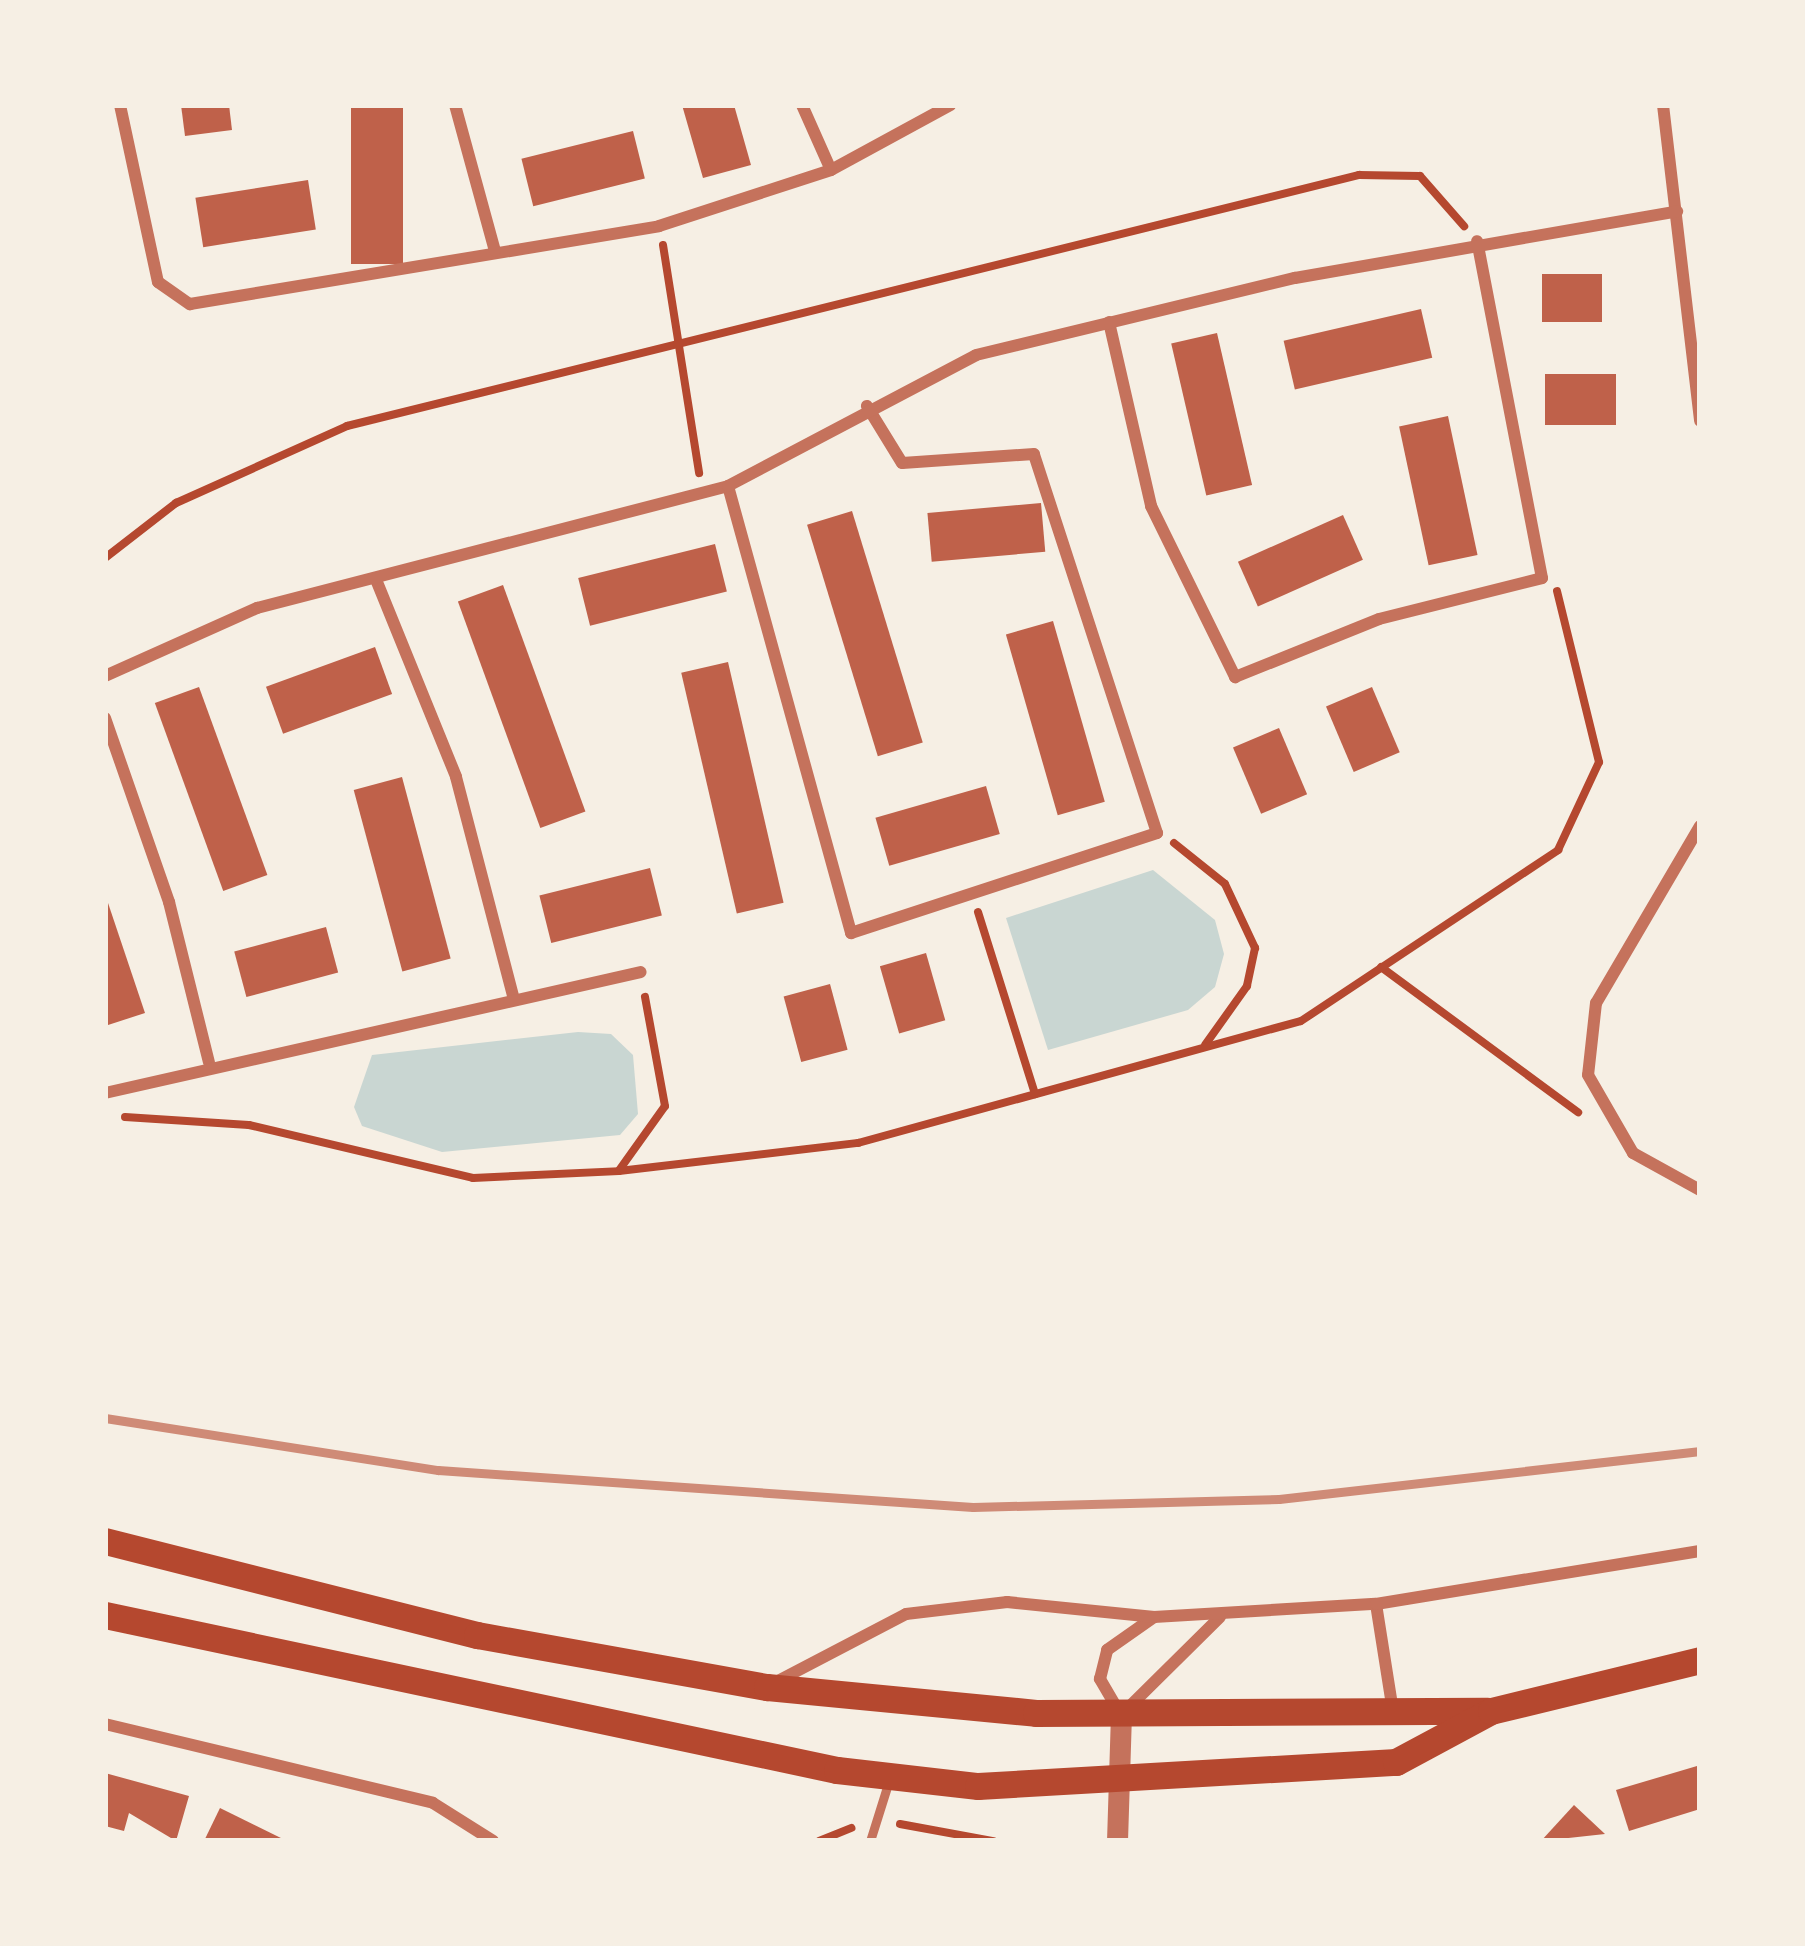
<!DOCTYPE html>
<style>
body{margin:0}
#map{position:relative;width:1805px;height:1946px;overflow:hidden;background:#f6efe4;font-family:"PT Serif",serif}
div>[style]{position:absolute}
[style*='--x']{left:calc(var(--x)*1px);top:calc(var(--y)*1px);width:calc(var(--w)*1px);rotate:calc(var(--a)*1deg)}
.water>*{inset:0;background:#c9d6d2}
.building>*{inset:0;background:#bf614a;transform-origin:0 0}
.path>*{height:8px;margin:-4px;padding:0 4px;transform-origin:4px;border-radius:4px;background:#b5482f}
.service>*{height:9px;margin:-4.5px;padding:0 4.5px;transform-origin:4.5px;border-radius:4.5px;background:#c5725c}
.minor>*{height:12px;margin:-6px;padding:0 6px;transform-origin:6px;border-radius:6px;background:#c5725c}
.tertiary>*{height:21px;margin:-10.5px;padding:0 10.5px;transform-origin:10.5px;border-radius:10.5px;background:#c5725c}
.trunk>*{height:27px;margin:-13.5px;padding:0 13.5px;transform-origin:13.5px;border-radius:13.5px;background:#b5482f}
.rail>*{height:9px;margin:-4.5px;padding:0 4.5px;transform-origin:4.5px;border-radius:4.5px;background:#cf8b77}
span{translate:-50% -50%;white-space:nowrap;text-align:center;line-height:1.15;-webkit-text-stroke:9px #f6efe4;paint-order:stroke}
.frame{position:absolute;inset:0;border:108px solid #f6efe4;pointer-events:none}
</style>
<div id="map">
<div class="water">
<div style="clip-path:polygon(1153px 870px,1215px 920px,1224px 954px,1215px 987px,1188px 1010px,1048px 1050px,1006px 918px)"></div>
<div style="clip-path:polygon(578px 1032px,611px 1034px,633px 1055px,638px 1114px,620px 1135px,442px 1152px,362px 1126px,354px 1107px,372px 1055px)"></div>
</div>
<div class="building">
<div style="clip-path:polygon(181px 105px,229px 105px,232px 130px,185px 136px)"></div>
<div style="left:351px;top:105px;width:52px;height:159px"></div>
<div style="clip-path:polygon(682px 105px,734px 105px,751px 165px,703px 178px)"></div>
<div style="left:633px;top:131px;width:49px;height:115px;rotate:76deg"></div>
<div style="left:308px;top:180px;width:50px;height:114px;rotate:81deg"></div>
<div style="left:1542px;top:274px;width:60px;height:48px"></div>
<div style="left:1421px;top:309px;width:50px;height:141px;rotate:77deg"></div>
<div style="left:1217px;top:333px;width:156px;height:47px;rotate:77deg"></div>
<div style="left:1545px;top:374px;width:71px;height:51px"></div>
<div style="left:1448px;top:416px;width:142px;height:50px;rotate:78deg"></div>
<div style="left:1041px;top:503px;width:49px;height:114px;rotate:85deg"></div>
<div style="left:852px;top:511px;width:242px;height:47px;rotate:73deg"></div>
<div style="left:1343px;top:515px;width:49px;height:115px;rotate:66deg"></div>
<div style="left:715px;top:544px;width:49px;height:141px;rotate:76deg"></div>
<div style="left:503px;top:585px;width:241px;height:48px;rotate:70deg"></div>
<div style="left:1053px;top:621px;width:188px;height:49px;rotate:74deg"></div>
<div style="left:375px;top:647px;width:50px;height:116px;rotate:70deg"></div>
<div style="left:728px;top:662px;width:247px;height:48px;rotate:77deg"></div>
<div style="left:199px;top:687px;width:200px;height:47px;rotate:70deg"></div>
<div style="left:1372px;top:687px;width:71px;height:50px;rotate:67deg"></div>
<div style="left:1279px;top:728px;width:72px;height:50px;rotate:67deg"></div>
<div style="left:402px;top:777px;width:188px;height:50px;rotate:75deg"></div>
<div style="left:986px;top:786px;width:50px;height:115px;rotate:74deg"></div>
<div style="left:650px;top:868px;width:49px;height:114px;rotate:76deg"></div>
<div style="clip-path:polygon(105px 894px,145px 1013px,105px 1026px)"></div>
<div style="left:326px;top:927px;width:47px;height:95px;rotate:75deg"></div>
<div style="left:926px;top:953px;width:70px;height:48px;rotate:74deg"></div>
<div style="left:830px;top:984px;width:68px;height:48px;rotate:75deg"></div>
<div style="clip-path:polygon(1697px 1766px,1700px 1809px,1629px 1831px,1616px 1790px)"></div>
<div style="clip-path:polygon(105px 1773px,189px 1796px,176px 1841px,129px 1813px,124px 1831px,105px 1826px)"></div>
<div style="clip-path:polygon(1574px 1805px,1605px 1834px,1541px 1841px)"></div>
<div style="clip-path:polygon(220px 1808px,287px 1841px,204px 1841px)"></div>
</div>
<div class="path">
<div style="--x:663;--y:245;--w:231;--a:81"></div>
<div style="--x:105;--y:558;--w:90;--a:-37.8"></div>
<div style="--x:176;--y:503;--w:188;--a:-24.2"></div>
<div style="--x:347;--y:426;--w:1043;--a:-13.93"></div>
<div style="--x:1359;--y:175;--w:61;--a:0.9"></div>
<div style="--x:1420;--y:176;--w:67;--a:48.7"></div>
<div style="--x:1174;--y:843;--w:65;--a:38.8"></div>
<div style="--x:1225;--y:884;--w:71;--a:64.9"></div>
<div style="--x:1255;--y:948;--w:39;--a:102"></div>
<div style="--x:1247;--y:986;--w:72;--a:125.4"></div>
<div style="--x:978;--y:912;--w:191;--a:72.6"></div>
<div style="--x:1381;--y:967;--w:245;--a:36.4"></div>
<div style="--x:125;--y:1117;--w:124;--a:3.7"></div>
<div style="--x:249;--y:1125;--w:230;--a:13.3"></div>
<div style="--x:473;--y:1178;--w:146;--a:-2.7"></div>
<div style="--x:619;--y:1171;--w:241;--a:-6.7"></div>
<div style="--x:858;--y:1143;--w:459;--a:-15.4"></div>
<div style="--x:1301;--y:1021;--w:309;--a:-33.6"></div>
<div style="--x:1558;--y:850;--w:97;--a:-65"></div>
<div style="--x:1599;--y:762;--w:176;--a:-103.8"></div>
<div style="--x:620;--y:1169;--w:77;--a:-54.5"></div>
<div style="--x:665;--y:1106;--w:111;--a:-100.4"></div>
<div style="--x:900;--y:1824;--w:95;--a:10.4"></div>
<div style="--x:819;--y:1841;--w:35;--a:-22"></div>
</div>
<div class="service">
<div style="--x:870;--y:1841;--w:67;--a:-72.6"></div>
</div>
<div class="minor">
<div style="--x:120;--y:105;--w:181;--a:77.9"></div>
<div style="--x:158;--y:282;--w:39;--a:35"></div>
<div style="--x:190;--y:304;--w:475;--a:-9.4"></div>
<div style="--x:659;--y:226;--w:181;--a:-18"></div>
<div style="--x:831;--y:170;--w:136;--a:-28.6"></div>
<div style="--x:455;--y:105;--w:151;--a:74.7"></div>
<div style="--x:802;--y:105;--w:71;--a:66"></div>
<div style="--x:1663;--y:105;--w:318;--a:83.3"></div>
<div style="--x:1109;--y:322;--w:189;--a:77.1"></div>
<div style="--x:1151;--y:506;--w:191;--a:63.8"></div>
<div style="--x:1235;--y:677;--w:155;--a:-21.9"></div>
<div style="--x:1379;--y:619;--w:168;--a:-14.1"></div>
<div style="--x:1542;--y:578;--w:343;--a:-100.9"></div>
<div style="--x:728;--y:486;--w:464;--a:74.6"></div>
<div style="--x:851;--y:933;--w:322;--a:-18.1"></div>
<div style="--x:1157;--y:833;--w:398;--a:-108"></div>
<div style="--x:1034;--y:454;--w:132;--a:176.1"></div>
<div style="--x:902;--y:463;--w:67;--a:-121.6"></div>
<div style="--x:377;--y:582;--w:210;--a:67.9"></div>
<div style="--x:456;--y:777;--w:229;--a:75.4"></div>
<div style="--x:105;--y:676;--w:167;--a:-24.1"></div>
<div style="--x:257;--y:608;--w:487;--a:-14.5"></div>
<div style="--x:728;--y:486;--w:280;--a:-27.8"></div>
<div style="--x:976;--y:355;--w:328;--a:-13.6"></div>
<div style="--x:1295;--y:278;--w:388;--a:-9.9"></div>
<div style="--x:105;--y:718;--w:195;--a:70.8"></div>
<div style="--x:169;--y:902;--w:165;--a:76"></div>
<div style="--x:1700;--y:826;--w:205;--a:120.4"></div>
<div style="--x:1596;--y:1003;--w:72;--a:96.3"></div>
<div style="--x:1588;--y:1075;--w:90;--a:60"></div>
<div style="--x:1633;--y:1153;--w:77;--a:28.9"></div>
<div style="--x:105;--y:1093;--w:549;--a:-12.72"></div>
<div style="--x:1376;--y:1604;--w:102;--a:81"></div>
<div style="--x:1220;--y:1617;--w:139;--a:135.3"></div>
<div style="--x:1121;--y:1715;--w:42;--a:-120.3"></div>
<div style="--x:1100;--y:1679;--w:30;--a:-76"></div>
<div style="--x:1107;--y:1650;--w:57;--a:-35.1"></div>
<div style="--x:1154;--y:1617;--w:222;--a:-3.4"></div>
<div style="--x:1376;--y:1604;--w:328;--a:-9.3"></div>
<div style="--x:774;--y:1683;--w:149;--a:-27.6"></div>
<div style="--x:906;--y:1614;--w:102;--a:-6.8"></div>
<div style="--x:1007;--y:1602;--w:148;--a:5.8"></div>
<div style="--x:105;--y:1724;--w:337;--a:13.5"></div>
<div style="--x:433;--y:1803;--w:71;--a:32.3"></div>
</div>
<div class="tertiary">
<div style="--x:1117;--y:1841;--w:126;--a:-88.2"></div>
</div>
<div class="trunk">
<div style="--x:105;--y:1541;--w:384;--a:14.2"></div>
<div style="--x:477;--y:1635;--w:295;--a:10.2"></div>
<div style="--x:767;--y:1687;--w:270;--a:5.5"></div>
<div style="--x:1036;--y:1713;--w:451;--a:-0.3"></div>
<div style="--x:105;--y:1615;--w:748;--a:11.96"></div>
<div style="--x:837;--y:1770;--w:142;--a:6.5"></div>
<div style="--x:978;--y:1786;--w:419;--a:-3.3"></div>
<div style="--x:1396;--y:1762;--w:108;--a:-28.2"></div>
<div style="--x:1491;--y:1711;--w:215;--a:-13.7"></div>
</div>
<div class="rail">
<div style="--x:105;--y:1418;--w:337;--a:8.9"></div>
<div style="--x:438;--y:1470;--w:536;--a:3.96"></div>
<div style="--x:973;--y:1507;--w:306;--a:-1.5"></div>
<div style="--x:1279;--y:1499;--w:424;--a:-6.5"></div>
</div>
<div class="frame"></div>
</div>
